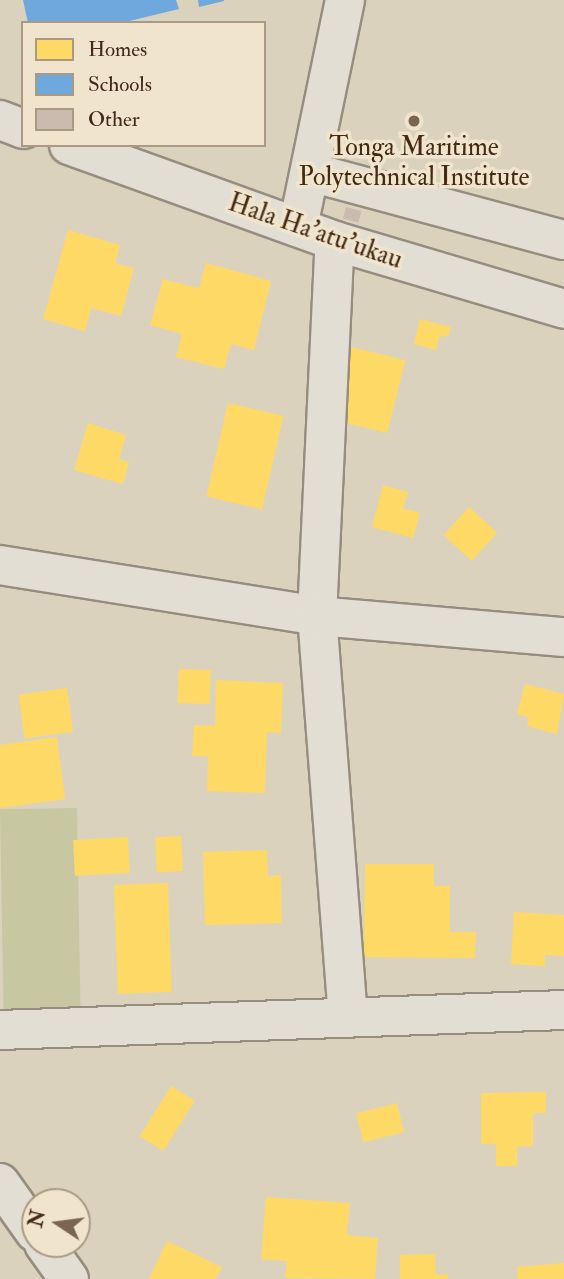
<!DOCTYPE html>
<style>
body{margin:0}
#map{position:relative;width:564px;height:1279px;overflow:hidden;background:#dbd2be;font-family:"IM FELL Double Pica",serif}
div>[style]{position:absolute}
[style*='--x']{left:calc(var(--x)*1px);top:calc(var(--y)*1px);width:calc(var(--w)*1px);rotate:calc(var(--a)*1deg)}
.green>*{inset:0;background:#c7c7a2;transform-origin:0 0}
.homes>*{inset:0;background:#ffd966;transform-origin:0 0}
.schools>*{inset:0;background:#6fa8dc}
.building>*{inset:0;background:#cabbae;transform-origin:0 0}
.roads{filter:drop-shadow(2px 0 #968d7f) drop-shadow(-2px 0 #968d7f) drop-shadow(0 2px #968d7f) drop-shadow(0 -2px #968d7f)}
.minor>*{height:38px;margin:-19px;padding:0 19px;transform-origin:19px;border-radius:19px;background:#e3ded4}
.dots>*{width:19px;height:19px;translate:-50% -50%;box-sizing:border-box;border:4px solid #f0e5cc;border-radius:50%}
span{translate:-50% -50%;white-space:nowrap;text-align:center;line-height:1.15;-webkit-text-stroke:7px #f0e5cc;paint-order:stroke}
.poi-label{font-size:26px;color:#442a15}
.street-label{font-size:26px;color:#442a15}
.legend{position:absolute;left:21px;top:21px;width:245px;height:126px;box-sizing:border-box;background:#f0e5cc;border:2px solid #ab9a83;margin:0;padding:9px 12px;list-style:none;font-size:21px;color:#442a15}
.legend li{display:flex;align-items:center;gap:14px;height:35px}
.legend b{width:35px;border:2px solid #ab9a83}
.north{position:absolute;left:21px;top:1188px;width:70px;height:70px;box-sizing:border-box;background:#f0e5cc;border:2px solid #ab9a83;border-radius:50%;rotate:283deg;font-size:19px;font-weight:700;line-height:28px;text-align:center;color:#442a15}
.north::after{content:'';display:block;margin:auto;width:24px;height:32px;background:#796550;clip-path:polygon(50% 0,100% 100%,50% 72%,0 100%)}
</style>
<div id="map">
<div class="green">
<div style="left:77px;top:808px;width:202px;height:77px;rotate:89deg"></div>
</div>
<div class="homes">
<div style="clip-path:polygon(68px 230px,120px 245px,115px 263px,134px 268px,121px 316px,91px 308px,85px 331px,43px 319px)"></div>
<div style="clip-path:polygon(206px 263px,271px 281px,254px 350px,231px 344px,224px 369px,176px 357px,182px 334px,150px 325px,163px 279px,199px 288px)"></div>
<div style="clip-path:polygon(420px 319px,451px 327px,448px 337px,440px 335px,436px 350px,414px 344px)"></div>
<div style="left:352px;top:347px;width:55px;height:75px;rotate:14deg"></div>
<div style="left:228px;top:403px;width:57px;height:96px;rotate:13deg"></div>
<div style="clip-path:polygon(88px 423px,126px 435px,119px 459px,129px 462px,123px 484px,74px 470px)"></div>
<div style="clip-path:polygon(383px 485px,408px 492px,403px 508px,420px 513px,413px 538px,372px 527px)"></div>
<div style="left:469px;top:507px;width:38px;height:38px;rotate:42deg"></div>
<div style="left:179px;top:669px;width:32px;height:34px;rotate:2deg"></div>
<div style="clip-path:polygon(216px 680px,283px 683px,281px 733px,267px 732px,265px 793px,207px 791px,208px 756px,192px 756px,194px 725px,215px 726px)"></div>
<div style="clip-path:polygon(525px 684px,564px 694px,557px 734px,527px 726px,529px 717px,517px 714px)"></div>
<div style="left:67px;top:688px;width:44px;height:49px;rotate:82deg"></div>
<div style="clip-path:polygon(57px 737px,65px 799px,0 808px,0 745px)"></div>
<div style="left:181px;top:836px;width:35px;height:26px;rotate:87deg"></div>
<div style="left:128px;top:837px;width:36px;height:55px;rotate:87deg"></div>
<div style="clip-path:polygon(267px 850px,268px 876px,281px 875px,282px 923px,205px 925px,203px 852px)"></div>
<div style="clip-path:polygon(365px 864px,434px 864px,434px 886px,450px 886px,450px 932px,476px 932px,475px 958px,364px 957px)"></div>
<div style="left:168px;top:883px;width:109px;height:54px;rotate:88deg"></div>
<div style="clip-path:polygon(514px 912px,564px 915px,564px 956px,545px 955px,545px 966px,511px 964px)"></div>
<div style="left:171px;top:1086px;width:28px;height:59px;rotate:32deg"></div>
<div style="clip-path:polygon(546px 1092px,546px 1113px,533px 1113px,533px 1146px,517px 1147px,517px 1166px,496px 1166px,496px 1144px,481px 1144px,481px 1093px)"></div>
<div style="left:397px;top:1103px;width:30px;height:42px;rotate:76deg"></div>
<div style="clip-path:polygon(266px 1197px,350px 1203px,347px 1235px,378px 1238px,375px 1279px,285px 1278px,287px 1261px,261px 1259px)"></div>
<div style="clip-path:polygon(167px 1241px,222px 1267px,216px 1279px,149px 1279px)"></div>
<div style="clip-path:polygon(435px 1254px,436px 1275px,448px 1274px,448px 1279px,400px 1279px,400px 1255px)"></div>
<div style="clip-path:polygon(564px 1263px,564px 1279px,518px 1279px,517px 1267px)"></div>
</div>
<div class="schools">
<div style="clip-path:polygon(23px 0,176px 0,179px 9px,121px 23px,28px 23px)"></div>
<div style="clip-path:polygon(198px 0,224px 0,224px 1px,199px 7px)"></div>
</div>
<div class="building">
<div style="left:346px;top:207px;width:16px;height:12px;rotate:15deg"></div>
</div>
<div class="roads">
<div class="minor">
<div style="--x:0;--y:120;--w:25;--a:21"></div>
<div style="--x:69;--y:145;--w:283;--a:19.8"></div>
<div style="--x:335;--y:241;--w:239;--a:16.5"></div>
<div style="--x:310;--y:172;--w:263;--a:15"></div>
<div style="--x:298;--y:227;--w:232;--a:-78.3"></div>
<div style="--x:0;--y:565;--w:321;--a:9.1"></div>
<div style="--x:317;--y:616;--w:375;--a:-87.3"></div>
<div style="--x:348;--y:1018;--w:403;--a:-94.4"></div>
<div style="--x:317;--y:616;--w:248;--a:4.9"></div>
<div style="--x:0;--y:1030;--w:564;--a:-2.03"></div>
<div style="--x:0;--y:1183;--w:60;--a:54.5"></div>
<div style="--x:44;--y:1244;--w:43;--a:54.5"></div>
</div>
</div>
<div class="dots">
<div style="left:414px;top:121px;background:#796550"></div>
</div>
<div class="poi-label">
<span style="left:414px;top:163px">Tonga Maritime<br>Polytechnical Institute</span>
</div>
<div class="street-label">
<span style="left:315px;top:232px;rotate:19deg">Hala Ha'atu'ukau</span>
</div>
<ul class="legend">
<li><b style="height:19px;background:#ffd966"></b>Homes</li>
<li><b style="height:19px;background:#6fa8dc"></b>Schools</li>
<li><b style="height:19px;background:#cabbae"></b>Other</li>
</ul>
<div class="north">N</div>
</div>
